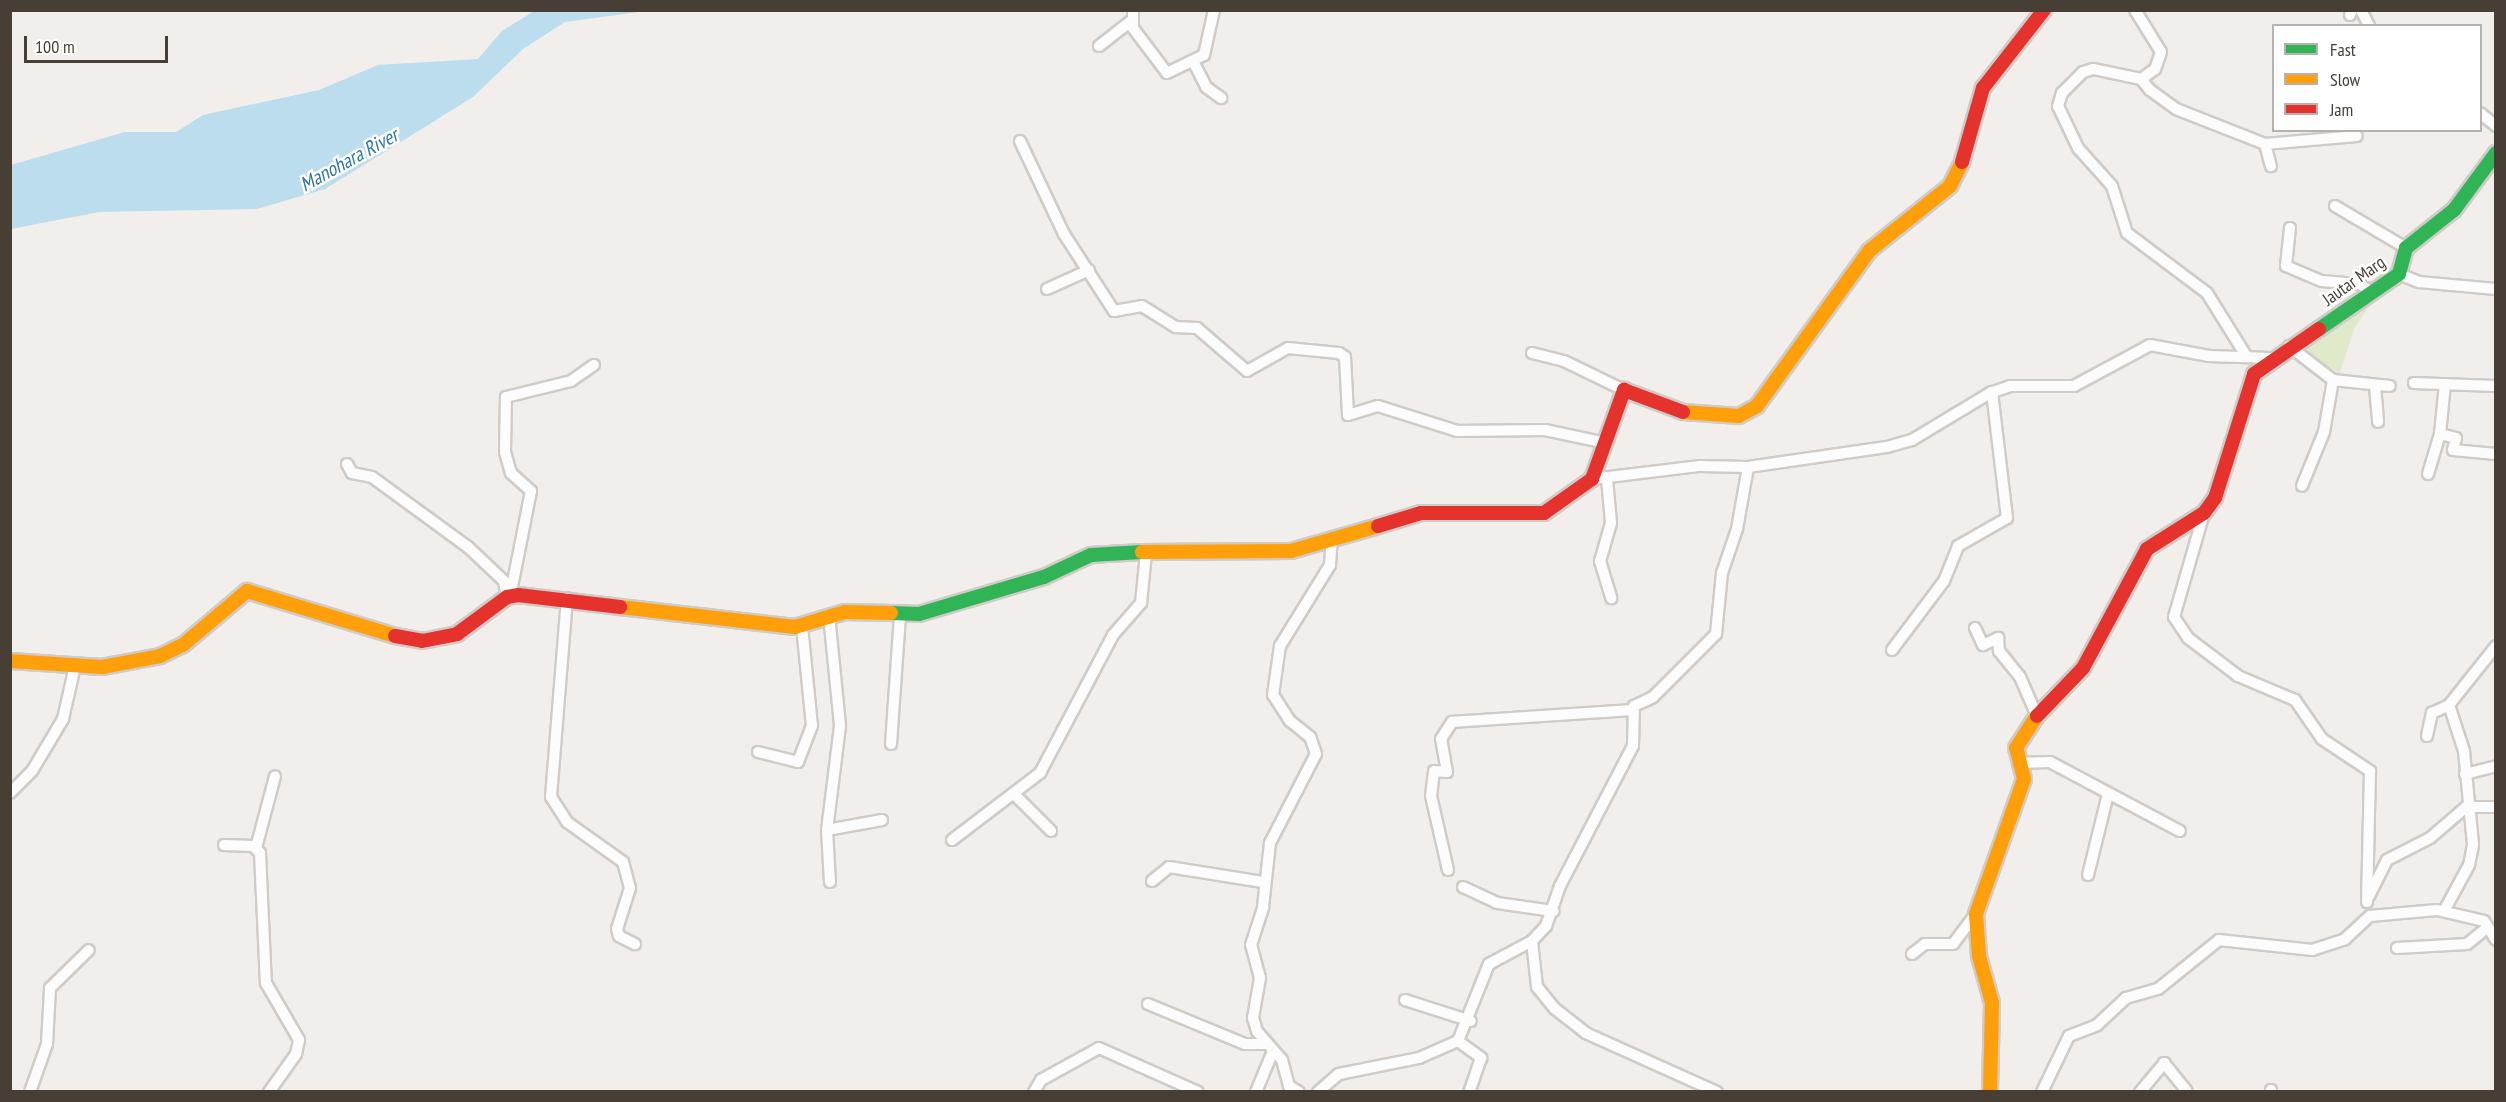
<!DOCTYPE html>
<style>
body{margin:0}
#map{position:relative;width:2506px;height:1102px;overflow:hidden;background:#f1eeeb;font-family:"PT Sans Narrow",sans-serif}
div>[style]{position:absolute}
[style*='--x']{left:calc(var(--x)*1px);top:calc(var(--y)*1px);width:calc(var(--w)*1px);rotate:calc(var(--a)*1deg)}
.green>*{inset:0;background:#e0eacb}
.water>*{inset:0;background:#bcddee}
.roads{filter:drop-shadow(2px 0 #cfccc8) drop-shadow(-2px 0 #cfccc8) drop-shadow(0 2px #cfccc8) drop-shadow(0 -2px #cfccc8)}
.street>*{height:10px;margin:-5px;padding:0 5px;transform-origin:5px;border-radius:5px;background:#fdfcfc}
.fast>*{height:14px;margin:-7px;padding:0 7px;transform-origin:7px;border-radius:7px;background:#30b455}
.slow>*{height:14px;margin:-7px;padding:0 7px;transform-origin:7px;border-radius:7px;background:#ff9f0a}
.jam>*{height:14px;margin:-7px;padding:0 7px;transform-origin:7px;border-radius:7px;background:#e5322d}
span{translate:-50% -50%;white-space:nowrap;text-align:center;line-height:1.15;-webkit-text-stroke:5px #fff;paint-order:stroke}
.street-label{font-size:18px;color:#473f36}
.water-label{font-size:20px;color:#2d78a2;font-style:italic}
.frame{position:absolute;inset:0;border:12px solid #473f36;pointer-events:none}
.legend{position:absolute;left:2272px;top:24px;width:210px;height:108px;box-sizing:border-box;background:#fff;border:2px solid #b5b2af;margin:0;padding:8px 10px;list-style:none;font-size:18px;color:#473f36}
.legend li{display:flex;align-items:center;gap:12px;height:30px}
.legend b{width:30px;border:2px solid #b5b2af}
.scale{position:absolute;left:24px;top:36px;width:144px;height:27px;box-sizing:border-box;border:3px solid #473f36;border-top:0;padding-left:8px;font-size:18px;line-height:21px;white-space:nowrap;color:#473f36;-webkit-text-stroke:4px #fff;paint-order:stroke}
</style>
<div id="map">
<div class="green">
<div style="clip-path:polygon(2375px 297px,2354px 329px,2340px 373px,2304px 354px,2308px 345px)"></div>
</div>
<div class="water">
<div style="clip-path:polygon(536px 10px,646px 11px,565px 22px,523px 49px,473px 97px,325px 189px,257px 209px,99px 212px,11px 229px,11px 165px,125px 132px,176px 132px,203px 115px,319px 90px,378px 65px,478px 59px,502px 31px)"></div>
</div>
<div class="roads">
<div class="street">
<div style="--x:1133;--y:10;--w:18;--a:90"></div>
<div style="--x:1133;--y:28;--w:56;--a:52.9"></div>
<div style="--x:1167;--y:73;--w:41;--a:-25.9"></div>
<div style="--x:1204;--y:55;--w:46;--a:-77.5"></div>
<div style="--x:2135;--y:10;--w:49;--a:58.2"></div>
<div style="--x:2161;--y:52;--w:18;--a:109"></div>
<div style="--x:2155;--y:69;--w:17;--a:144"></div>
<div style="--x:2141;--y:79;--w:14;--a:51"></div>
<div style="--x:2150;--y:90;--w:32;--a:36"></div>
<div style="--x:2176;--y:109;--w:96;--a:21.5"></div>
<div style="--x:2265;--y:144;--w:23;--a:75"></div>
<div style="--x:2361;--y:10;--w:18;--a:63"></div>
<div style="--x:2350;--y:15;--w:5;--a:-68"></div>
<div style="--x:1099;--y:46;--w:41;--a:-38"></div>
<div style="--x:1194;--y:63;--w:27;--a:63"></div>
<div style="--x:1206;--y:87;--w:19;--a:36"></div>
<div style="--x:2141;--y:79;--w:49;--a:-168.2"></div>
<div style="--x:2093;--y:69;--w:10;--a:163"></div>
<div style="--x:2083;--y:72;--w:30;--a:135"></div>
<div style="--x:2062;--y:93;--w:14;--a:107"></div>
<div style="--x:2058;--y:106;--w:47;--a:64.5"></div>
<div style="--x:2078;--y:148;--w:51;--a:48.2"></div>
<div style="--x:2112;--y:186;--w:49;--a:72.3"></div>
<div style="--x:2127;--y:233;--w:100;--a:36.9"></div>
<div style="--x:2207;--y:293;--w:72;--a:58.1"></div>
<div style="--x:2480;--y:113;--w:21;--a:39"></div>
<div style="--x:1020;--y:141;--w:103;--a:64.7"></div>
<div style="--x:1064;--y:234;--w:92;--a:57"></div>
<div style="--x:1114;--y:311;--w:28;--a:-10"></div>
<div style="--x:1142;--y:306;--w:40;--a:32"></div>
<div style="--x:1176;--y:327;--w:21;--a:3"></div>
<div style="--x:1197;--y:328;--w:66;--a:40.7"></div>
<div style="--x:1247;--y:371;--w:47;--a:-29.3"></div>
<div style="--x:1288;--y:348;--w:51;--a:5.6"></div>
<div style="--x:1339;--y:353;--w:7;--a:34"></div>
<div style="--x:1345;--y:357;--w:58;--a:87"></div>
<div style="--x:1348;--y:415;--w:31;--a:-17"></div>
<div style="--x:1378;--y:406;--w:83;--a:17.6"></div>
<div style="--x:1457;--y:431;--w:88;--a:-0.7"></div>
<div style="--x:1545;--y:430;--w:57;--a:12.1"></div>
<div style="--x:2265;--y:144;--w:92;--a:-5"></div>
<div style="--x:2335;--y:206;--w:82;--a:30.6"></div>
<div style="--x:2290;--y:228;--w:38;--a:96"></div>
<div style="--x:2286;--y:266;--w:39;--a:23"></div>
<div style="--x:2322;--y:281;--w:38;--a:5"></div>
<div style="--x:2360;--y:284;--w:14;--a:36"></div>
<div style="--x:2399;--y:274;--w:22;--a:22"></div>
<div style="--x:2419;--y:282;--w:77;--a:5.2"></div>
<div style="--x:1047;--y:289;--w:46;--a:-24.3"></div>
<div style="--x:2289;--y:346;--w:56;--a:37.7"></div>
<div style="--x:2333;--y:380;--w:53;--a:99.8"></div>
<div style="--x:2324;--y:432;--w:58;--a:112.2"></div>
<div style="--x:1532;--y:353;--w:33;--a:14"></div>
<div style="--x:1564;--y:361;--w:67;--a:25.8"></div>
<div style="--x:2333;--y:380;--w:57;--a:6"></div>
<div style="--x:2414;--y:383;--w:82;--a:2.1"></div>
<div style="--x:2445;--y:384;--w:50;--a:95.7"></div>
<div style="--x:2440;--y:434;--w:16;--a:14"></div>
<div style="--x:2456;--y:438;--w:12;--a:104"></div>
<div style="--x:2453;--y:450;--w:43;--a:5.3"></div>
<div style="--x:2375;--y:386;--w:36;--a:85"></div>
<div style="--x:347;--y:464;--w:10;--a:61"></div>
<div style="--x:352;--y:473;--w:20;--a:11"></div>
<div style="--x:372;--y:477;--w:119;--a:36.1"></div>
<div style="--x:468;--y:547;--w:50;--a:43.4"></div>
<div style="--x:504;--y:581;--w:13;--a:81"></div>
<div style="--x:2428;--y:474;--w:42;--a:-73.3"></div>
<div style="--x:1592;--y:479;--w:109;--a:-6.9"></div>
<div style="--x:1700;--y:466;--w:48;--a:1.2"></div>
<div style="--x:1748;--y:467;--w:140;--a:-8.2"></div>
<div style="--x:1887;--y:447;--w:26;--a:-16"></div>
<div style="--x:1912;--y:440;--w:91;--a:-31.1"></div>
<div style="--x:1990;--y:393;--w:21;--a:-19"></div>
<div style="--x:2010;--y:386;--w:64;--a:0"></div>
<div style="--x:2074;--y:386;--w:86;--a:-28.3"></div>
<div style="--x:2150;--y:345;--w:60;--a:10.6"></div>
<div style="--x:2209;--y:356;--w:61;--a:1.9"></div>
<div style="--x:1607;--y:479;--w:44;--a:84.8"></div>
<div style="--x:1611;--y:523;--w:40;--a:106"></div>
<div style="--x:1600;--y:561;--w:39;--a:73"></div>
<div style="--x:2204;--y:513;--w:108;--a:106.1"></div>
<div style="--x:2174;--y:617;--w:25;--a:56"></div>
<div style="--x:2188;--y:638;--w:63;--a:37.2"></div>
<div style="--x:2238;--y:676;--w:62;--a:22.8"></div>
<div style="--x:2295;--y:700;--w:47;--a:55.3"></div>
<div style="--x:2322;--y:739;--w:58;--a:33.7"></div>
<div style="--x:2370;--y:771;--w:131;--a:91.3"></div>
<div style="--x:510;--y:597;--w:108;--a:-78.8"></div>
<div style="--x:531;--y:491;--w:27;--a:-138"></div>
<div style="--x:511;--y:473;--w:22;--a:-106"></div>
<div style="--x:505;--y:452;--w:55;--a:-89"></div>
<div style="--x:506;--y:397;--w:67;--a:-13.8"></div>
<div style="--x:571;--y:381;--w:28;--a:-35"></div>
<div style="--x:567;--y:598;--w:200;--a:94.6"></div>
<div style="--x:551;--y:797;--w:30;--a:57"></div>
<div style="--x:567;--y:822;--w:69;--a:35.5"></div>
<div style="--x:623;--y:862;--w:27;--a:75"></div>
<div style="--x:630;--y:888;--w:43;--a:107.6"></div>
<div style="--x:617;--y:929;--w:7;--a:74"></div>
<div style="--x:619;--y:936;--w:18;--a:27"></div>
<div style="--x:829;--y:615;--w:112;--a:84.3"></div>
<div style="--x:840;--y:726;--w:105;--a:97.1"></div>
<div style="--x:827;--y:830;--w:52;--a:86.7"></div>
<div style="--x:1975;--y:628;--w:19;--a:65"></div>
<div style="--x:1983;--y:645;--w:17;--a:-25"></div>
<div style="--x:1998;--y:638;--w:13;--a:86"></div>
<div style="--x:1999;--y:651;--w:33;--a:51"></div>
<div style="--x:2020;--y:677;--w:43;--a:66.4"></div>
<div style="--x:1892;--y:650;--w:86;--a:-53"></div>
<div style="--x:1944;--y:581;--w:38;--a:-68"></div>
<div style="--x:1958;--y:546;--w:56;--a:-29.7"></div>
<div style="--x:2007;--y:518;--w:127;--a:-96.8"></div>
<div style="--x:2449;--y:705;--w:75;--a:-51.5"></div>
<div style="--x:2427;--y:736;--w:24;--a:-78"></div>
<div style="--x:2432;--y:713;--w:19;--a:-25"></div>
<div style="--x:2449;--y:705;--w:48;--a:71.9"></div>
<div style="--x:2464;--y:751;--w:94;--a:84.5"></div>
<div style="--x:2473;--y:845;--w:20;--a:101"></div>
<div style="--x:2469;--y:865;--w:52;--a:118.5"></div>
<div style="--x:891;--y:744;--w:128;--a:-86"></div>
<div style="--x:758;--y:752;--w:41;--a:14"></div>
<div style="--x:798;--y:762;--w:39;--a:-69"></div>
<div style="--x:812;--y:726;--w:100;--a:-95.7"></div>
<div style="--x:2019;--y:763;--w:31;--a:-2"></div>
<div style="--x:2050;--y:762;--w:147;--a:28"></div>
<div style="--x:2465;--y:774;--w:32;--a:-14"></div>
<div style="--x:10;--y:793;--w:31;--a:-45"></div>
<div style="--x:32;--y:771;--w:61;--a:-59.2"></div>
<div style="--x:63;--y:719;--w:54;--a:-77.2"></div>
<div style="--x:1015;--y:795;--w:51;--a:45"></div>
<div style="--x:827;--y:830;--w:56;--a:-10.3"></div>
<div style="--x:952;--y:840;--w:111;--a:-37.3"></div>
<div style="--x:1040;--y:773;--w:156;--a:-62.1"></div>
<div style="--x:1113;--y:635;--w:43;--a:-48.8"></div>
<div style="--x:1141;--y:603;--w:49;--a:-84.2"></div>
<div style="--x:224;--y:845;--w:29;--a:2"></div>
<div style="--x:253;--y:846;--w:10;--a:45"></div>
<div style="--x:260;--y:853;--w:130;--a:87.4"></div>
<div style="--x:266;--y:983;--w:66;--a:59.9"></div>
<div style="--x:299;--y:1040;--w:14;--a:102"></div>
<div style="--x:296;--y:1054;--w:47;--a:125.4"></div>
<div style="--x:256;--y:848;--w:74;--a:-75.2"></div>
<div style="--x:1448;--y:870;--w:76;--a:-102.9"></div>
<div style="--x:1431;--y:796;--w:25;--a:-83"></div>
<div style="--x:1434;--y:771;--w:13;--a:4"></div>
<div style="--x:1447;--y:772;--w:34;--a:-100"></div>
<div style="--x:1441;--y:739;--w:20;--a:-57"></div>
<div style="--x:1452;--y:722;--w:180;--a:-3.8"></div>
<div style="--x:2088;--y:875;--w:83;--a:-76.1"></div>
<div style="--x:1152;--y:881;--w:22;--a:-39"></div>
<div style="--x:1169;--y:867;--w:95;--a:9.1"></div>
<div style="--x:1463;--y:887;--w:38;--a:25"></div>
<div style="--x:1497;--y:903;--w:57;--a:8.1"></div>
<div style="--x:2369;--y:896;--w:40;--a:-63.4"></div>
<div style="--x:2387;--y:860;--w:48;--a:-27.1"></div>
<div style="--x:2430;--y:838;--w:48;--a:-40.7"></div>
<div style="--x:2466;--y:807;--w:30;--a:0"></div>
<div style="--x:2397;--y:948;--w:70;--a:-3.3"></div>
<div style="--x:2467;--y:944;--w:26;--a:-39"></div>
<div style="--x:1912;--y:954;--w:16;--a:-38"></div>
<div style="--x:1925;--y:944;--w:28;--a:0"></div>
<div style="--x:1953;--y:944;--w:38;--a:-53"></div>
<div style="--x:1405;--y:1000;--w:69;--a:17.7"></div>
<div style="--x:1148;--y:1004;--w:105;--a:22.4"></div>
<div style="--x:1245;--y:1044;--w:22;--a:0"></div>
<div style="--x:1458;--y:1041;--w:29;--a:36"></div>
<div style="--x:1481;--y:1058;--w:36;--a:109"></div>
<div style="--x:30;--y:1092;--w:51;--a:-70.5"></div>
<div style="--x:47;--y:1044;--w:56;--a:-86.9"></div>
<div style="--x:50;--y:988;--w:54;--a:-44.3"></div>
<div style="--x:1034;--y:1092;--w:14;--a:-60"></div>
<div style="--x:1041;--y:1080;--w:66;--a:-28.9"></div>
<div style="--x:1099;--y:1048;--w:108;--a:24"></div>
<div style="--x:1256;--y:1092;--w:44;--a:-67.5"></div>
<div style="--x:1299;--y:1092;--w:12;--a:-149"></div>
<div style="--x:1289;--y:1086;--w:27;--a:-105"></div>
<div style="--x:1282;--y:1060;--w:38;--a:-131"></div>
<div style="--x:1257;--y:1031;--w:14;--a:-107"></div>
<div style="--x:1253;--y:1018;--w:41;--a:-80.1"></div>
<div style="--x:1260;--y:978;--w:34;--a:-105"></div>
<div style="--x:1251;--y:945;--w:40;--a:-72"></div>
<div style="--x:1263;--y:907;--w:64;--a:-83.8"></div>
<div style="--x:1270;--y:843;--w:100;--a:-62.7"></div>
<div style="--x:1316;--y:754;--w:18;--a:-109"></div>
<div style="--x:1310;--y:737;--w:26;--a:-141"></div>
<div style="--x:1290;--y:721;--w:31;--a:-123"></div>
<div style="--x:1273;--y:695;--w:49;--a:-81.9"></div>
<div style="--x:1280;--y:646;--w:95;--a:-58.3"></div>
<div style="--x:1330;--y:565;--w:26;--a:-86"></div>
<div style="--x:1318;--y:1092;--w:28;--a:-41"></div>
<div style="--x:1339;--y:1074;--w:82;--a:-11.3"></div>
<div style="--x:1419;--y:1058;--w:43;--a:-23.6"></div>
<div style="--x:1458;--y:1041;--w:83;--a:-68.1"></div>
<div style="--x:1489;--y:964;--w:49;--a:-28.1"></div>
<div style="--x:1717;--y:1092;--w:144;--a:-155.8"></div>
<div style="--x:1586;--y:1033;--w:39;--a:-142"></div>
<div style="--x:1555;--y:1009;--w:28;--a:-129"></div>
<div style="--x:1537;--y:987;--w:46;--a:-96.2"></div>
<div style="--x:1532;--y:941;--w:21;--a:-47"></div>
<div style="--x:1546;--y:926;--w:42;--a:-70.7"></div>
<div style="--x:1560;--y:886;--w:158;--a:-62.5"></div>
<div style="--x:1633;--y:746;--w:40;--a:-88.6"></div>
<div style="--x:1634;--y:706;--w:21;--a:-25"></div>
<div style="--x:1653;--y:697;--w:89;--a:-45"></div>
<div style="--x:1716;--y:634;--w:61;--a:-84.4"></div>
<div style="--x:1722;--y:573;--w:46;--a:-71.2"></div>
<div style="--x:1737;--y:529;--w:63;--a:-79.9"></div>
<div style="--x:2042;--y:1092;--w:62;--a:-64.3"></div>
<div style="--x:2069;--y:1036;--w:30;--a:-21"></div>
<div style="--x:2097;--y:1025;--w:40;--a:-43"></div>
<div style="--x:2126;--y:998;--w:33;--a:-16"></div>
<div style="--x:2158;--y:989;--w:78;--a:-38.8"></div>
<div style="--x:2219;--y:940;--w:94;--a:6.1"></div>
<div style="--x:2312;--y:950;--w:35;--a:-18"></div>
<div style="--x:2345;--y:939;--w:34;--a:-43"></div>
<div style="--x:2370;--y:916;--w:67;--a:-5.1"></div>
<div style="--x:2437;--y:910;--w:48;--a:13.2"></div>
<div style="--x:2484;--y:921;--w:22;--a:58"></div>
<div style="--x:2140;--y:1092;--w:38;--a:-50"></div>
<div style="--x:2164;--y:1063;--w:36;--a:51"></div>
<div style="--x:2271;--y:1092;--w:2;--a:-90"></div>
</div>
<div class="fast">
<div style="--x:2319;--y:329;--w:97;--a:-34.5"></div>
<div style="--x:2399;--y:274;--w:27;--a:-75"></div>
<div style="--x:2406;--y:248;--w:61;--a:-38.4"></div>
<div style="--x:2454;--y:210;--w:71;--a:-53.6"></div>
<div style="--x:891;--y:613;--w:28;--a:2"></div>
<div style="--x:919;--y:614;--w:130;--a:-16.5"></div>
<div style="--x:1044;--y:577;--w:52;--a:-25.1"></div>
<div style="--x:1091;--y:555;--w:51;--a:-3.4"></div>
</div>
<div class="slow">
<div style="--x:1683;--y:412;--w:56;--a:4.1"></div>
<div style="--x:1739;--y:416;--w:21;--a:-29"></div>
<div style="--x:1757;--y:406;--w:191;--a:-54.1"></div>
<div style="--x:1869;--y:251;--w:104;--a:-38.7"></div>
<div style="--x:1950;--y:186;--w:27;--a:-63"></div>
<div style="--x:1142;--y:552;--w:149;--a:-0.4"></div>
<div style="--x:1291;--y:551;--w:91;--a:-16"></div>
<div style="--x:620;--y:607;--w:176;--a:6.5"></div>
<div style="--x:795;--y:627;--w:52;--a:-16.7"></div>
<div style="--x:845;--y:612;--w:46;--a:1.2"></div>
<div style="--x:10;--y:661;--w:92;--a:3.7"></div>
<div style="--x:102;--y:667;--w:59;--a:-10.7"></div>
<div style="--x:160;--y:656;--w:25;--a:-26"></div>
<div style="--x:183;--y:645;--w:84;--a:-40.2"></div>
<div style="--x:247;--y:591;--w:155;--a:16.9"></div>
<div style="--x:1990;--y:1092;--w:89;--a:-88.7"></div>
<div style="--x:1992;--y:1003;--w:49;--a:-105.5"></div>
<div style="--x:1979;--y:956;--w:42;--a:-94.1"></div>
<div style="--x:1976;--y:914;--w:143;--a:-70.4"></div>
<div style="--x:2024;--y:779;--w:32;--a:-104"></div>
<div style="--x:2016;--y:748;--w:38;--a:-57"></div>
</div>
<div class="jam">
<div style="--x:1962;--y:162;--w:77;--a:-74.2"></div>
<div style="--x:1983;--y:88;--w:99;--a:-52"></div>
<div style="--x:1378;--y:526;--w:45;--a:-16.8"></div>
<div style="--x:1421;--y:513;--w:123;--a:0"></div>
<div style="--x:1544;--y:513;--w:59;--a:-35.3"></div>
<div style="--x:1592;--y:479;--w:95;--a:-70.2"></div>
<div style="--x:1624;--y:390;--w:63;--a:20.4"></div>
<div style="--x:395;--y:636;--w:27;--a:10"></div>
<div style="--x:422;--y:641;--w:36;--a:-11"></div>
<div style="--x:457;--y:634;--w:62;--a:-36.5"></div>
<div style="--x:507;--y:597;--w:11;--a:-10"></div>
<div style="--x:518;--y:595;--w:103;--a:6.7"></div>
<div style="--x:2037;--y:716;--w:66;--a:-46.2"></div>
<div style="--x:2083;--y:668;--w:135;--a:-61.7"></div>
<div style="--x:2147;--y:549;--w:67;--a:-32.3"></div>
<div style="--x:2204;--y:513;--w:19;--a:-54"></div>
<div style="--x:2215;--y:498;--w:130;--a:-72.5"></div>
<div style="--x:2254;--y:374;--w:79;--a:-34.7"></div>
</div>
</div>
<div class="street-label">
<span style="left:2354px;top:281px;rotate:-35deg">Jautar Marg</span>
</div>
<div class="water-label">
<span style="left:349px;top:160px;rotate:-29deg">Manohara River</span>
</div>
<div class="frame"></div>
<ul class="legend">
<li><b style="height:8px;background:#30b455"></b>Fast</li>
<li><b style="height:8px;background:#ff9f0a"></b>Slow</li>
<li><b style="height:8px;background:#e5322d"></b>Jam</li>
</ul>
<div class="scale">100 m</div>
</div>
